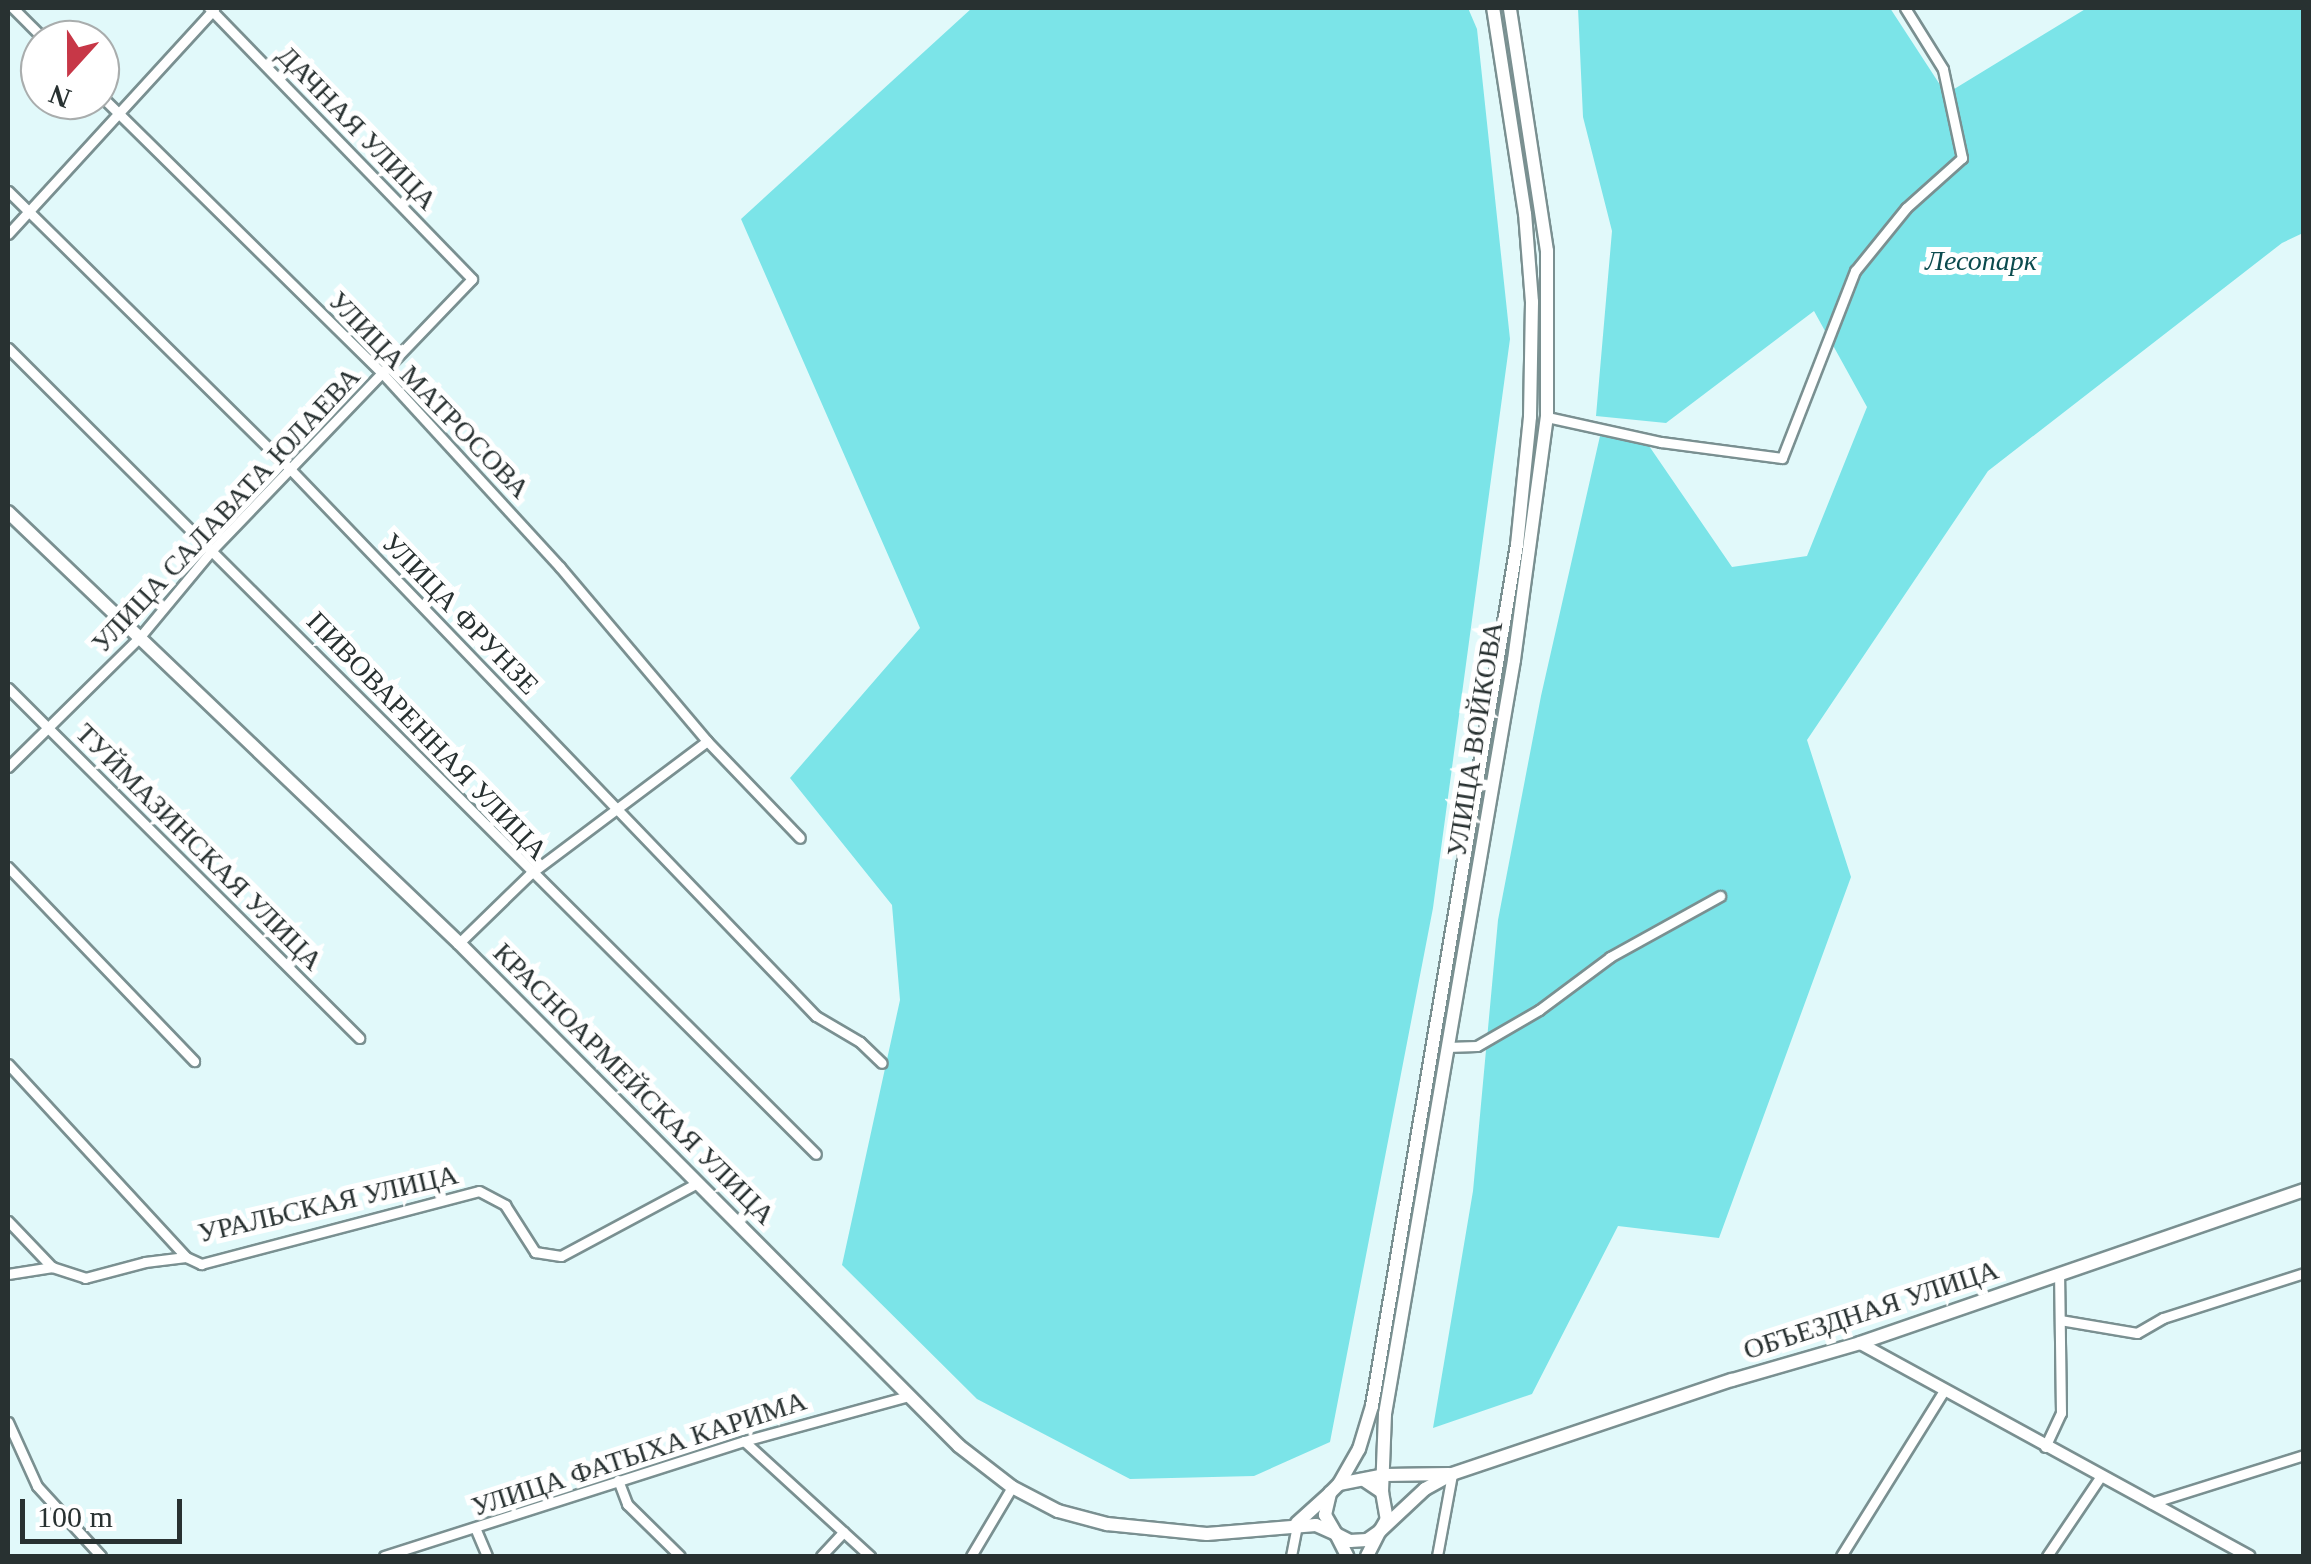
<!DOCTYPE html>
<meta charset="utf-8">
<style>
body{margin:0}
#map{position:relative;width:2311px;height:1564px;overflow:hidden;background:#e1f9fa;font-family:Georgia,serif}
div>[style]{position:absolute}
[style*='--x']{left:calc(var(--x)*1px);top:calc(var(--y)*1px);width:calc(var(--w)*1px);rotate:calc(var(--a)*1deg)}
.green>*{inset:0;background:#7be4e8}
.roads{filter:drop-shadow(2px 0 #7a9091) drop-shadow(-2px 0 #7a9091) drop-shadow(0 2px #7a9091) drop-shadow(0 -2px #7a9091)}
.minor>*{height:9px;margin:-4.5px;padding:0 4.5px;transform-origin:4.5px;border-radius:4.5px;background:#fff}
.tertiary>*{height:11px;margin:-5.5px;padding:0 5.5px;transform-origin:5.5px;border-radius:5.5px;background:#fff}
.secondary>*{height:12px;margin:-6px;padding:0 6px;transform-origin:6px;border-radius:6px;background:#fff}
span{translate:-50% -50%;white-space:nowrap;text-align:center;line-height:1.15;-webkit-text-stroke:10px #fff;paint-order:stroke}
.street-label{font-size:28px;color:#283131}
.park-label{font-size:28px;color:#0b4b4e;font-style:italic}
.frame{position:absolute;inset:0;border:10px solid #283131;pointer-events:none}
.north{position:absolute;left:20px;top:20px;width:100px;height:100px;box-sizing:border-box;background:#fff;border:2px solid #a9adad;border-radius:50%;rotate:201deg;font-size:28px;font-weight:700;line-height:40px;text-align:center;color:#283131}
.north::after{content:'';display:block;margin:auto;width:35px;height:45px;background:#c73747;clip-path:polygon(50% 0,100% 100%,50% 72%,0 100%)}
.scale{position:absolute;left:20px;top:1499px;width:162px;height:45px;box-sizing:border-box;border:5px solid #283131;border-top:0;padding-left:12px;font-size:30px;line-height:35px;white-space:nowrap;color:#283131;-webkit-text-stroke:8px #fff;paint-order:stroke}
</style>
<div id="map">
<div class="green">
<div style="clip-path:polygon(972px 8px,1468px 8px,1477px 29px,1510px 339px,1433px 908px,1330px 1442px,1254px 1476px,1130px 1479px,977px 1399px,842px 1265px,900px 1000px,892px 905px,790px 778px,920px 628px,741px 219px)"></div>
<div style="clip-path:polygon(1578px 8px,1890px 8px,1946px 94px,2087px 8px,2303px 8px,2303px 233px,2282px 243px,1988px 471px,1807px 740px,1851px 877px,1719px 1238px,1618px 1226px,1532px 1394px,1433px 1428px,1473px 1191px,1498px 920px,1541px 696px,1600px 436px,1647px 443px,1732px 567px,1807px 556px,1867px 407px,1814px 311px,1666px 423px,1596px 416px,1612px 231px,1583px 117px)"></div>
</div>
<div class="roads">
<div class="minor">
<div style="--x:13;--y:8;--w:45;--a:45"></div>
<div style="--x:100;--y:95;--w:399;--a:44.6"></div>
<div style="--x:384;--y:375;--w:260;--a:47.5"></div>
<div style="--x:560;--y:567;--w:228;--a:49.8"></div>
<div style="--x:707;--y:741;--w:134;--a:46.2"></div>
<div style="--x:8;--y:191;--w:399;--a:44.6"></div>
<div style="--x:292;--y:471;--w:756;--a:46.13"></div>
<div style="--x:816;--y:1016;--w:51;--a:30.6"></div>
<div style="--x:860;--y:1042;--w:30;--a:44"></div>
<div style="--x:8;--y:234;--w:305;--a:-47.5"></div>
<div style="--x:8;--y:348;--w:1141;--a:44.93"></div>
<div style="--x:1547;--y:417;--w:117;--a:12.4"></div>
<div style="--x:1661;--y:442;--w:122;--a:7.5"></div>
<div style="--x:1782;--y:458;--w:201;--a:-68.7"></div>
<div style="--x:1855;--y:271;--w:81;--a:-51"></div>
<div style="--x:1906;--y:208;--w:75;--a:-41.8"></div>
<div style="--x:1962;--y:158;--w:91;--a:-102.1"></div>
<div style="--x:1943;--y:69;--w:72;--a:-121.9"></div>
<div style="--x:8;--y:688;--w:496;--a:44.9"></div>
<div style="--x:8;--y:767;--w:184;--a:-44.6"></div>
<div style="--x:139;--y:638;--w:116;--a:-50.3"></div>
<div style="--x:213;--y:549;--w:374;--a:-46.2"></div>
<div style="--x:472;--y:279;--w:378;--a:-134.1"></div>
<div style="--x:8;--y:867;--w:269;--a:46.2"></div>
<div style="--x:459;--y:943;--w:99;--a:-44.2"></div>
<div style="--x:530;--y:874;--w:221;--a:-36.9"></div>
<div style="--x:1447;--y:1047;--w:30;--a:-2"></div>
<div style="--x:1477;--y:1046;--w:72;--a:-30.1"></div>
<div style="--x:1539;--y:1010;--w:89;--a:-36.7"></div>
<div style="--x:1610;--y:957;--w:126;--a:-29"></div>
<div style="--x:8;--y:1064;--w:263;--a:47.3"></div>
<div style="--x:8;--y:1221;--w:64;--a:46.3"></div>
<div style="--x:52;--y:1267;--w:35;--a:18"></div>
<div style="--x:85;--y:1278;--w:62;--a:-14.9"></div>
<div style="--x:145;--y:1262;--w:41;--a:-7"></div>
<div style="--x:186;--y:1257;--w:17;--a:25"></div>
<div style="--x:201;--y:1264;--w:287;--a:-14.7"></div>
<div style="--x:479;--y:1191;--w:30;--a:28"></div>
<div style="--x:505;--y:1205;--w:56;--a:57.4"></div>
<div style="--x:535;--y:1252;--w:26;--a:9"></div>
<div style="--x:561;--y:1256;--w:152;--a:-28.2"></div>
<div style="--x:8;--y:1274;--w:45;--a:-9"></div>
<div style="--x:2060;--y:1320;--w:78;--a:9.6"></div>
<div style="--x:2137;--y:1333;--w:30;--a:-30"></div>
<div style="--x:2163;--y:1318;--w:148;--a:-17.7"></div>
<div style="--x:8;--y:1422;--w:70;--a:65.6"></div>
<div style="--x:37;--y:1486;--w:95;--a:47.6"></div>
<div style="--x:744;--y:1441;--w:171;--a:42.4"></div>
<div style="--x:2045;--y:1447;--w:38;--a:-65"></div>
<div style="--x:2061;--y:1413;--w:138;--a:-90.8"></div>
<div style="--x:618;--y:1480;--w:26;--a:69"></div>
<div style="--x:627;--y:1504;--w:74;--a:44.5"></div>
<div style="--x:2151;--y:1503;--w:160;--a:-17.4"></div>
<div style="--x:476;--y:1530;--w:28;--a:67"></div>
<div style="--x:384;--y:1556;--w:378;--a:-17.7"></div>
<div style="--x:744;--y:1441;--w:171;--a:-15.3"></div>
<div style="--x:821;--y:1556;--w:33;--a:-47"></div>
<div style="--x:971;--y:1556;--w:80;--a:-59.3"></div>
<div style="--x:1291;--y:1556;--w:32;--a:-79"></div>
<div style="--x:1437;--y:1556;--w:83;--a:-79.6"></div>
<div style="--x:1841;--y:1556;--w:193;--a:-58.1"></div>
<div style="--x:2047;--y:1556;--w:97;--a:-56"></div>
</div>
<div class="tertiary">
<div style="--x:1860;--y:1343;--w:443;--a:28.7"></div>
</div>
<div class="secondary">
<div style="--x:8;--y:512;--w:624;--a:43.7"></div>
<div style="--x:459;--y:943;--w:709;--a:45.17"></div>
<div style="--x:959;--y:1446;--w:67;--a:37.7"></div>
<div style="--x:1012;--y:1487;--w:52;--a:27.6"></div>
<div style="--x:1058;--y:1511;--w:51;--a:14.9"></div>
<div style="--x:1107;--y:1524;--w:100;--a:5.7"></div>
<div style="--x:1207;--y:1534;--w:109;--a:-4.7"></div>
<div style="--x:1316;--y:1525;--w:22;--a:24"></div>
<div style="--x:1336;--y:1534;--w:25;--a:63"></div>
<div style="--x:1364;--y:1480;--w:22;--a:34"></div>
<div style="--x:1382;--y:1492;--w:27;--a:80"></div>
<div style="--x:1387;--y:1519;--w:14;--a:120"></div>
<div style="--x:1380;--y:1531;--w:16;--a:145"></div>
<div style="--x:1367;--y:1540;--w:17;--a:177"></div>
<div style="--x:1350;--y:1541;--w:16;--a:-153"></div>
<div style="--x:1336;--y:1534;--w:22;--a:-120"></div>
<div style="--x:1325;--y:1515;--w:23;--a:-77"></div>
<div style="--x:1330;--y:1493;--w:13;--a:-45"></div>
<div style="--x:1339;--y:1484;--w:47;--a:-11.1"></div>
<div style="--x:1385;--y:1475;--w:64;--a:-0.9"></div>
<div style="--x:1339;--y:1484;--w:40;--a:-60.3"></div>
<div style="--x:1359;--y:1449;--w:45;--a:-73.2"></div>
<div style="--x:1372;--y:1406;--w:873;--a:-80.44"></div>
<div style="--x:1517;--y:545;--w:129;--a:-84.2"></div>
<div style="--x:1530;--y:417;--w:115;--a:-89"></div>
<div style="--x:1532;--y:302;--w:88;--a:-94.5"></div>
<div style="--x:1525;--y:214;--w:208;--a:-98.8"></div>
<div style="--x:1382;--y:1492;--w:78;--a:-87.8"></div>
<div style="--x:1385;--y:1414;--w:765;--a:-80.29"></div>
<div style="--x:1514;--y:660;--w:245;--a:-82.3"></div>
<div style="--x:1547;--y:417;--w:166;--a:-90"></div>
<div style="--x:1547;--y:251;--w:246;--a:-98.7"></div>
<div style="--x:1297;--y:1523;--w:43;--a:-42.2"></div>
<div style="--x:1367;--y:1556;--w:28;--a:-63"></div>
<div style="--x:1380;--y:1531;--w:62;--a:-43"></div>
<div style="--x:1425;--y:1489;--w:31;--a:-29"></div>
<div style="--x:1452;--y:1474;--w:295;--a:-18.6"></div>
<div style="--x:1732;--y:1380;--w:133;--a:-16.1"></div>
<div style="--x:1860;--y:1343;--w:470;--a:-19"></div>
</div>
</div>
<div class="street-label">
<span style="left:357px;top:128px;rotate:46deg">ДАЧНАЯ УЛИЦА</span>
<span style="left:429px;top:395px;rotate:46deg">УЛИЦА МАТРОСОВА</span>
<span style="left:226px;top:510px;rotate:-47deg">УЛИЦА САЛАВАТА ЮЛАЕВА</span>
<span style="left:460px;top:614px;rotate:46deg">УЛИЦА ФРУНЗЕ</span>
<span style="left:427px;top:736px;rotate:46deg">ПИВОВАРЕННАЯ УЛИЦА</span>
<span style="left:1475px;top:739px;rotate:-81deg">УЛИЦА ВОЙКОВА</span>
<span style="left:199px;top:847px;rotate:45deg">ТУЙМАЗИНСКАЯ УЛИЦА</span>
<span style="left:634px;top:1084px;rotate:45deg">КРАСНОАРМЕЙСКАЯ УЛИЦА</span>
<span style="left:328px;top:1204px;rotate:-13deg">УРАЛЬСКАЯ УЛИЦА</span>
<span style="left:1871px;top:1310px;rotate:-18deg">ОБЪЕЗДНАЯ УЛИЦА</span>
<span style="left:639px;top:1454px;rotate:-18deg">УЛИЦА ФАТЫХА КАРИМА</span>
</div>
<div class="park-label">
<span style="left:1981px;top:261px">Лесопарк</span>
</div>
<div class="frame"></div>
<div class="north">N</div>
<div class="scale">100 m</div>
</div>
